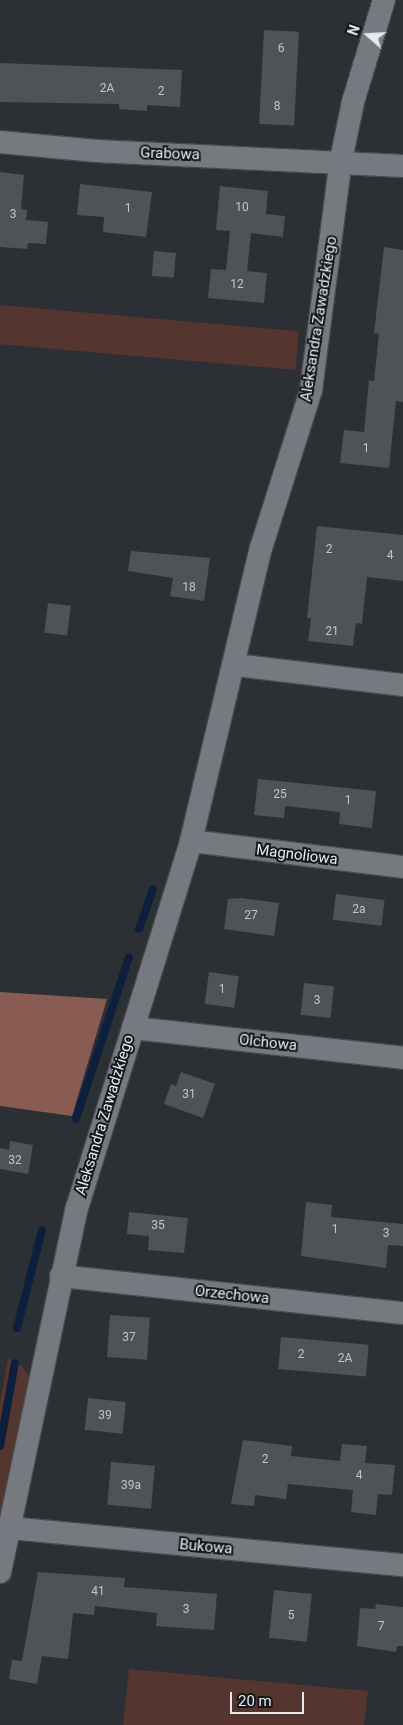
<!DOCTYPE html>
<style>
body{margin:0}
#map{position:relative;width:403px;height:1725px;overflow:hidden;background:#2c2f34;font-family:Roboto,sans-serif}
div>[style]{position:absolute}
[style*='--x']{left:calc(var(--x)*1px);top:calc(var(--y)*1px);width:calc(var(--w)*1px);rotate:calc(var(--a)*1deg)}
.green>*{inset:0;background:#553530;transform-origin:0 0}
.forest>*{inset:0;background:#885b53}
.stream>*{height:8px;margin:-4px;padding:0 4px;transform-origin:4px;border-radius:4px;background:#0c203d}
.building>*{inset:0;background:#4f5358;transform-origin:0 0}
.roads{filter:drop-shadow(1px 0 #474b4e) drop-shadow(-1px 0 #474b4e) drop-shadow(0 1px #474b4e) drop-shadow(0 -1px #474b4e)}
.street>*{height:22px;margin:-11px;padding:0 11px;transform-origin:11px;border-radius:11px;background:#767a80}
span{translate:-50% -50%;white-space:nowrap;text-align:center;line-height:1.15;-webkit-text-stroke:4px #16171a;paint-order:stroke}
.number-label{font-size:12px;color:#c2c5c8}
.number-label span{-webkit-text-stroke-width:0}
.street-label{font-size:15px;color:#e8ebee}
.north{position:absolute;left:343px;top:10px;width:50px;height:50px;-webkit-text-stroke:4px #16171a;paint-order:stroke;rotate:289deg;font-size:14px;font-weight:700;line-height:20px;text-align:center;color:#e8ebee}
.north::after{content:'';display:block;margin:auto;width:18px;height:22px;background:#e8ebee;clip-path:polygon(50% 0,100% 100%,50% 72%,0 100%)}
.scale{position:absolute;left:230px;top:1692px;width:74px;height:22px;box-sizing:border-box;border:2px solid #e8ebee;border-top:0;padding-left:6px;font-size:15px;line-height:18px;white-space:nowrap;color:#e8ebee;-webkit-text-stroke:4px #16171a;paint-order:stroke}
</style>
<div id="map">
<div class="green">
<div style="left:0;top:305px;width:300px;height:39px;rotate:5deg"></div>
<div style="clip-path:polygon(8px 1359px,22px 1366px,29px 1376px,0 1514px,0 1402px)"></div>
<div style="clip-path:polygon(129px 1669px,368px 1691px,364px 1725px,123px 1725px)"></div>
</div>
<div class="forest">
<div style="clip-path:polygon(0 992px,107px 999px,72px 1116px,0 1106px)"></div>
</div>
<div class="stream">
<div style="--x:139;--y:929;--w:42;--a:-70.7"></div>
<div style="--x:76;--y:1119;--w:170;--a:-71.9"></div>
<div style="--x:17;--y:1328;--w:101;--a:-75.7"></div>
<div style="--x:0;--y:1446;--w:84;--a:-79.8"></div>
</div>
<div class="building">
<div style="left:264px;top:30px;width:35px;height:94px;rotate:3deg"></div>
<div style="clip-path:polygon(0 63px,182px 70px,180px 107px,147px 105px,147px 111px,119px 109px,119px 104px,0 102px)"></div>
<div style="clip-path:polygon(0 172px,24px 175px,21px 209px,27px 210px,26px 220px,48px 222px,46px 244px,28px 243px,27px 249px,0 247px)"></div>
<div style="clip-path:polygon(80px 184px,152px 192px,146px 237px,103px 232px,104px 217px,77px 215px)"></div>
<div style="clip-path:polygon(220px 186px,268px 191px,266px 214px,285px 216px,283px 237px,251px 233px,247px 271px,267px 273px,264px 303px,208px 298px,211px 269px,226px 270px,230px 231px,216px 230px)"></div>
<div style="clip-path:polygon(384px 247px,403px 250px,403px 402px,396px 401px,389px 468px,340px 463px,344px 430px,364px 432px,369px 380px,374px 381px,379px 334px,374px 333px)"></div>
<div style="left:154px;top:251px;width:22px;height:25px;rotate:5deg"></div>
<div style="clip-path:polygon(317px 526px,403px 535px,403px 581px,367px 577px,362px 624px,356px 623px,353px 646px,308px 641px,311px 618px,307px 618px)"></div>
<div style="clip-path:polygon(131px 551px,210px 558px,204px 601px,170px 596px,173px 578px,128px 571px)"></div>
<div style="left:48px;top:603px;width:23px;height:30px;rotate:7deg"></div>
<div style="clip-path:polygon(258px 779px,376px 791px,372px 828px,339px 824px,340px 812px,285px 806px,284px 818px,254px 815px)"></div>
<div style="left:336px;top:894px;width:49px;height:26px;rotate:7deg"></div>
<div style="clip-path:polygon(241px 898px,279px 903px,274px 936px,224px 929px,228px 899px)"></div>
<div style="left:209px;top:972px;width:30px;height:32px;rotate:8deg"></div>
<div style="left:304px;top:983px;width:30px;height:32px;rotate:6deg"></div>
<div style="clip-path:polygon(181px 1072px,215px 1084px,203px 1118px,164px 1104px,171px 1084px,176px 1086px)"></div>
<div style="clip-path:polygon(10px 1141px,33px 1145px,28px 1174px,0 1169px,0 1148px,9px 1150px)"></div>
<div style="clip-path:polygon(306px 1202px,332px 1205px,331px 1217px,403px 1224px,403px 1246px,388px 1245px,386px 1268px,301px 1256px)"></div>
<div style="clip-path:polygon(129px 1212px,188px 1218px,184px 1253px,148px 1250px,149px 1236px,127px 1234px)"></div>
<div style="left:110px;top:1315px;width:40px;height:42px;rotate:4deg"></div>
<div style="left:281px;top:1337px;width:88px;height:32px;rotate:5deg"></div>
<div style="left:88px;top:1398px;width:38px;height:32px;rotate:6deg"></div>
<div style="clip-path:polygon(243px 1440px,292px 1446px,291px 1456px,340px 1461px,342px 1444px,367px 1446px,365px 1463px,395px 1465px,392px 1495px,378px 1494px,376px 1515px,351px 1512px,353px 1490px,288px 1484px,286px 1499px,255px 1495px,254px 1506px,231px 1504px)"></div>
<div style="left:111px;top:1462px;width:44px;height:43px;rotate:5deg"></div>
<div style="clip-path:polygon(38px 1572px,125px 1578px,124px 1587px,217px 1594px,214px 1630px,156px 1626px,157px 1613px,95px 1606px,94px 1615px,73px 1613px,68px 1659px,42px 1656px,37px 1684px,9px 1679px,12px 1660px,22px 1661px)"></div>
<div style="left:274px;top:1590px;width:38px;height:48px;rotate:6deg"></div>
<div style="clip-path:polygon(376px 1604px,403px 1607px,403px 1646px,397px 1646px,396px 1652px,357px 1646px,360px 1608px,375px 1609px)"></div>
</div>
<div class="roads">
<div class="street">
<div style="--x:0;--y:142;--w:97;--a:5.3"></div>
<div style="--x:97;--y:151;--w:306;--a:2.8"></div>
<div style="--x:235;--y:665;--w:169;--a:6.8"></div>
<div style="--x:191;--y:841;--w:214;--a:7"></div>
<div style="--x:133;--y:1028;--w:272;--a:6.3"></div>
<div style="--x:61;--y:1276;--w:344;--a:6.2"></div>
<div style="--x:9;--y:1528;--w:396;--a:5.4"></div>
<div style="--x:0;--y:1572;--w:372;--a:-78.1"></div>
<div style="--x:77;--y:1208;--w:384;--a:-72.7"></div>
<div style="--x:191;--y:841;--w:301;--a:-76.6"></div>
<div style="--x:261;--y:548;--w:166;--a:-72.4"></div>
<div style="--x:311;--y:390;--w:232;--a:-82.6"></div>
<div style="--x:341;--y:160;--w:59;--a:-78.3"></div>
<div style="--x:353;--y:102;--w:107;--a:-73.1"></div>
</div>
</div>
<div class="number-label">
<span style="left:281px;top:49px">6</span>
<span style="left:107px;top:89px">2A</span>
<span style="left:161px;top:92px">2</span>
<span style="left:277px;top:107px">8</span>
<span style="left:242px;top:208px">10</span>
<span style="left:128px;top:209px">1</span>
<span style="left:13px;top:215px">3</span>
<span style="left:237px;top:285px">12</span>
<span style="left:366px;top:449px">1</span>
<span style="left:329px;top:550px">2</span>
<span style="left:390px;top:556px">4</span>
<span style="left:189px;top:588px">18</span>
<span style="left:332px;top:632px">21</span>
<span style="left:280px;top:795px">25</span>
<span style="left:348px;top:801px">1</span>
<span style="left:359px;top:910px">2a</span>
<span style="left:251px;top:916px">27</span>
<span style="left:222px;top:990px">1</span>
<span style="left:317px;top:1001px">3</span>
<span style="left:189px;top:1095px">31</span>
<span style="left:15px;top:1161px">32</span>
<span style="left:158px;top:1226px">35</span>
<span style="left:335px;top:1230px">1</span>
<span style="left:386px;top:1234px">3</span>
<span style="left:129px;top:1338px">37</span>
<span style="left:301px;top:1355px">2</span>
<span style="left:345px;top:1359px">2A</span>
<span style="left:105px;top:1416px">39</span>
<span style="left:265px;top:1460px">2</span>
<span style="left:359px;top:1476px">4</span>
<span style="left:131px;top:1486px">39a</span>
<span style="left:98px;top:1592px">41</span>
<span style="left:186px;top:1610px">3</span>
<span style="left:291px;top:1616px">5</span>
<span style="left:381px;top:1627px">7</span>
</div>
<div class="street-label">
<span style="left:170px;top:154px;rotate:2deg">Grabowa</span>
<span style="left:319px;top:319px;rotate:-81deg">Aleksandra Zawadzkiego</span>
<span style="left:297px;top:855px;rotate:7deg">Magnoliowa</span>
<span style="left:268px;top:1043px;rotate:6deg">Olchowa</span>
<span style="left:105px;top:1115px;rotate:-73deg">Aleksandra Zawadzkiego</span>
<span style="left:232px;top:1295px;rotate:6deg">Orzechowa</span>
<span style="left:206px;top:1547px;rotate:5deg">Bukowa</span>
</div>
<div class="north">N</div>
<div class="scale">20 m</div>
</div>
